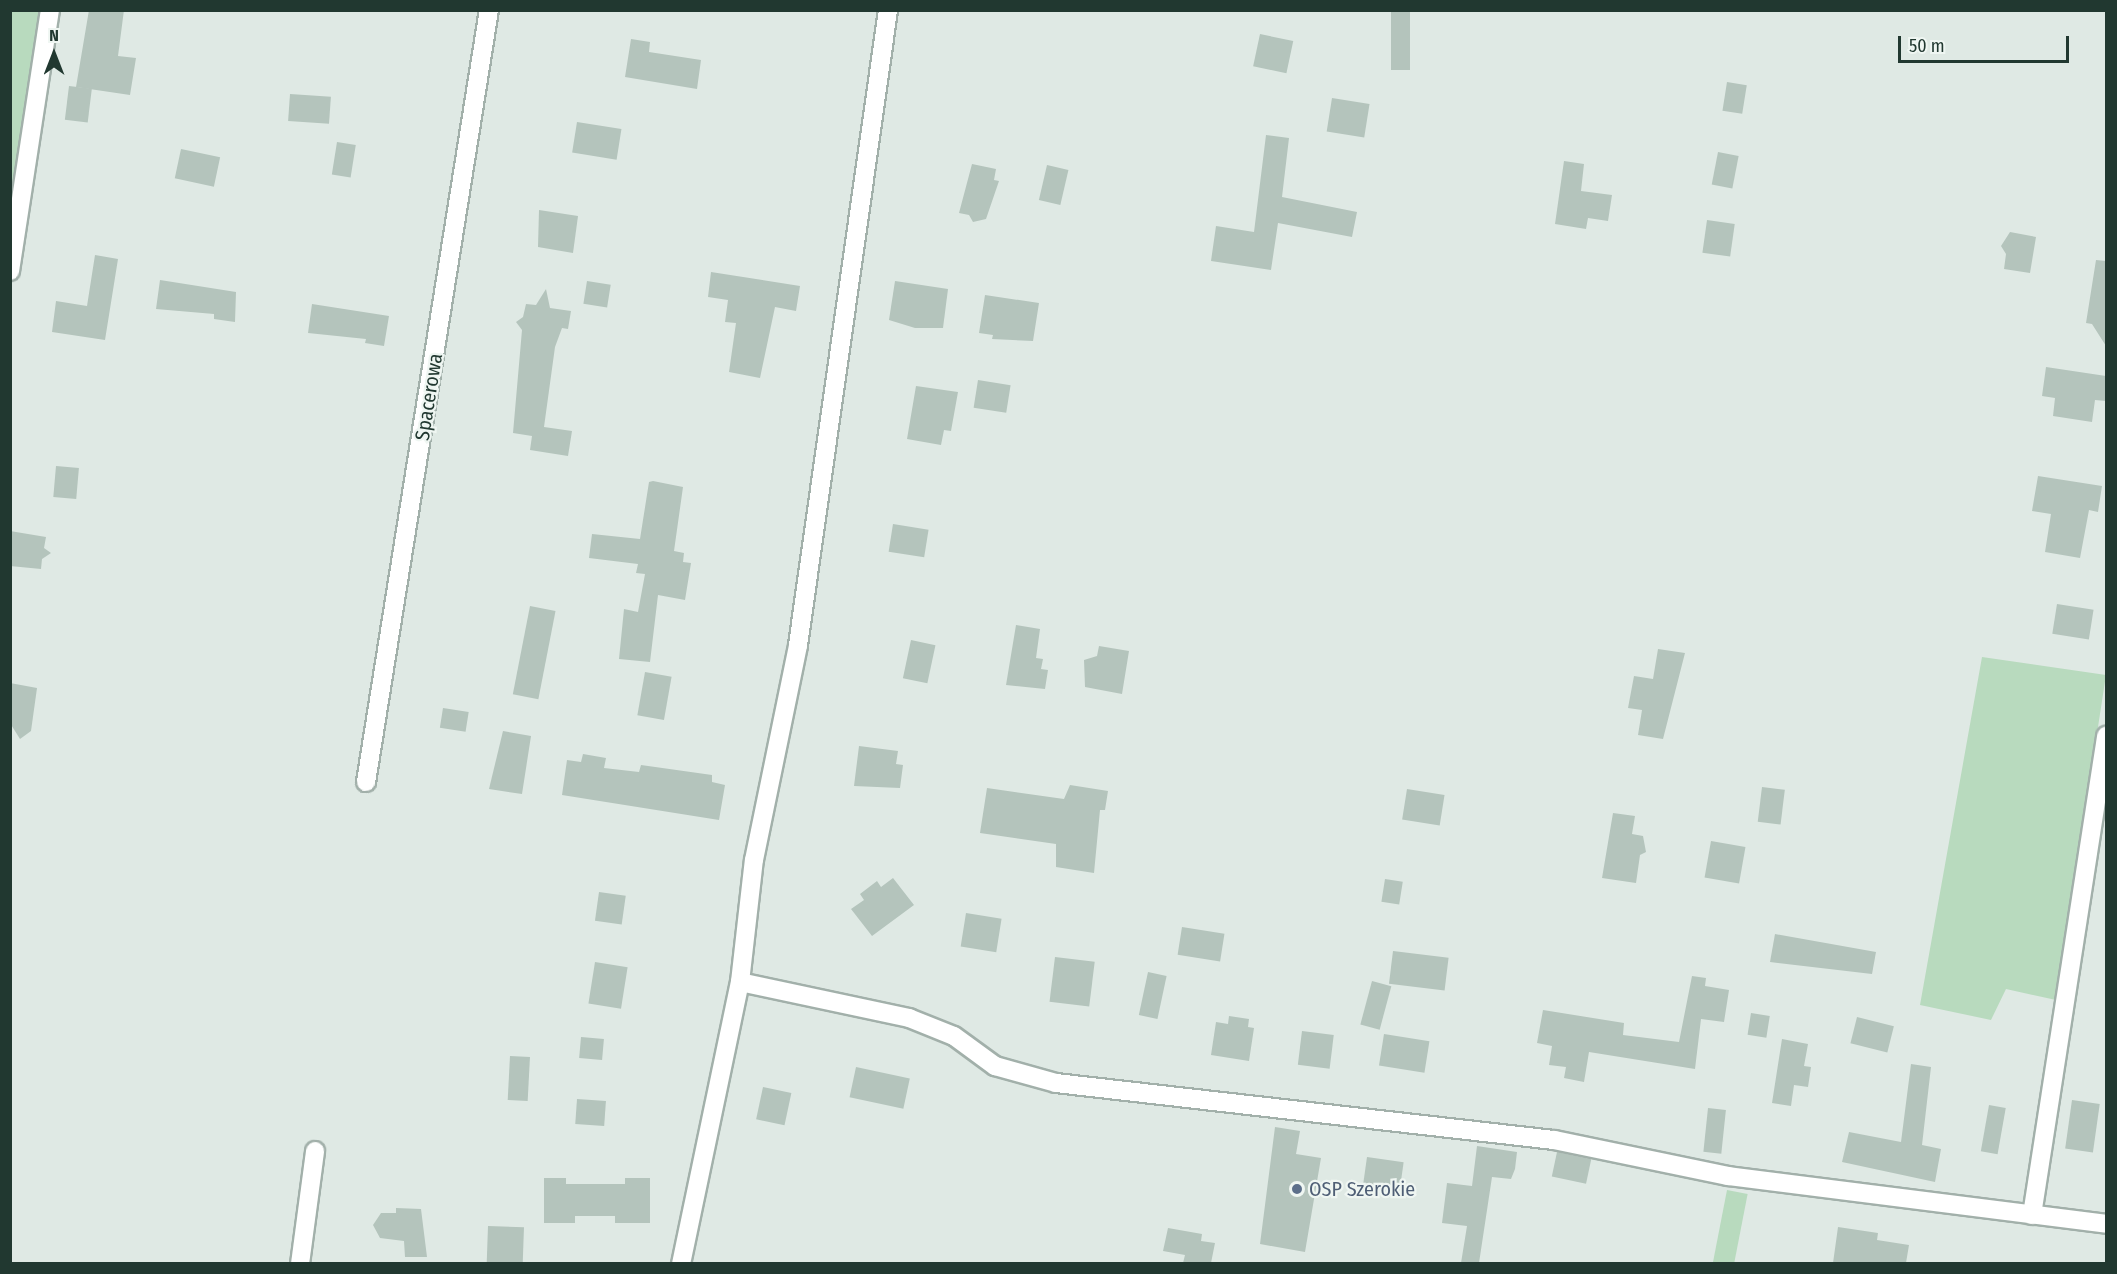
<!DOCTYPE html>
<style>
body{margin:0}
#map{position:relative;width:2117px;height:1274px;overflow:hidden;background:#dfe9e4;font-family:"Fira Sans Condensed",sans-serif}
div>[style]{position:absolute}
[style*='--x']{left:calc(var(--x)*1px);top:calc(var(--y)*1px);width:calc(var(--w)*1px);rotate:calc(var(--a)*1deg)}
.green>*{inset:0;background:#b8dabe;transform-origin:0 0}
.building>*{inset:0;background:#b4c4bc;transform-origin:0 0}
.roads{filter:drop-shadow(2px 0 #a2b0aa) drop-shadow(-2px 0 #a2b0aa) drop-shadow(0 2px #a2b0aa) drop-shadow(0 -2px #a2b0aa)}
.minor>*{height:18px;margin:-9px;padding:0 9px;transform-origin:9px;border-radius:9px;background:#fff}
.dots>*{width:16px;height:16px;translate:-50% -50%;box-sizing:border-box;border:3px solid #eff6f2;border-radius:50%}
span{translate:-50% -50%;white-space:nowrap;text-align:center;line-height:1.15;-webkit-text-stroke:4.5px #eff6f2;paint-order:stroke}
.street-label{font-size:20px;color:#213830}
.service-label{font-size:20px;color:#4e5e75}
.left{translate:0 -50%;text-align:left}
.frame{position:absolute;inset:0;border:12px solid #213830;pointer-events:none}
.north{position:absolute;left:24px;top:24px;width:60px;height:60px;-webkit-text-stroke:4px #eff6f2;paint-order:stroke;rotate:0deg;font-size:16px;font-weight:700;line-height:24px;text-align:center;color:#213830}
.north::after{content:'';display:block;margin:auto;width:21px;height:27px;background:#213830;clip-path:polygon(50% 0,100% 100%,50% 72%,0 100%)}
.scale{position:absolute;left:1898px;top:36px;width:171px;height:27px;box-sizing:border-box;border:3px solid #213830;border-top:0;padding-left:8px;font-size:18px;line-height:21px;white-space:nowrap;color:#213830;-webkit-text-stroke:4px #eff6f2;paint-order:stroke}
</style>
<div id="map">
<div class="green">
<div style="clip-path:polygon(11px 11px,47px 11px,11px 274px)"></div>
<div style="clip-path:polygon(1982px 657px,2106px 675px,2056px 1000px,2006px 989px,1991px 1020px,1920px 1005px)"></div>
<div style="left:1727px;top:1190px;width:21px;height:74px;rotate:11deg"></div>
</div>
<div class="building">
<div style="clip-path:polygon(89px 10px,124px 10px,118px 56px,136px 58px,130px 95px,76px 87px)"></div>
<div style="left:1391px;top:10px;width:19px;height:60px"></div>
<div style="left:1260px;top:34px;width:34px;height:33px;rotate:12deg"></div>
<div style="clip-path:polygon(631px 39px,650px 42px,649px 52px,701px 60px,697px 89px,625px 77px)"></div>
<div style="left:1727px;top:82px;width:20px;height:29px;rotate:9deg"></div>
<div style="left:69px;top:86px;width:23px;height:34px;rotate:7deg"></div>
<div style="left:290px;top:94px;width:41px;height:27px;rotate:4deg"></div>
<div style="left:1332px;top:98px;width:38px;height:34px;rotate:9deg"></div>
<div style="left:577px;top:122px;width:45px;height:31px;rotate:9deg"></div>
<div style="clip-path:polygon(1266px 135px,1289px 138px,1282px 197px,1357px 212px,1352px 237px,1278px 223px,1271px 270px,1211px 261px,1216px 226px,1254px 232px)"></div>
<div style="left:337px;top:142px;width:19px;height:33px;rotate:9deg"></div>
<div style="left:181px;top:149px;width:40px;height:30px;rotate:12deg"></div>
<div style="left:1718px;top:152px;width:21px;height:33px;rotate:11deg"></div>
<div style="clip-path:polygon(1564px 161px,1584px 164px,1581px 191px,1612px 195px,1608px 221px,1588px 218px,1586px 229px,1555px 224px)"></div>
<div style="clip-path:polygon(972px 164px,996px 169px,994px 180px,999px 181px,986px 219px,973px 222px,969px 215px,959px 213px)"></div>
<div style="left:1047px;top:165px;width:22px;height:36px;rotate:13deg"></div>
<div style="clip-path:polygon(539px 210px,578px 216px,573px 253px,538px 247px)"></div>
<div style="left:1707px;top:220px;width:28px;height:33px;rotate:8deg"></div>
<div style="clip-path:polygon(2010px 232px,2036px 237px,2030px 273px,2004px 269px,2006px 254px,2001px 246px)"></div>
<div style="clip-path:polygon(95px 255px,118px 259px,105px 340px,52px 332px,56px 301px,87px 306px)"></div>
<div style="clip-path:polygon(2096px 260px,2106px 261px,2106px 346px,2092px 324px,2086px 323px)"></div>
<div style="clip-path:polygon(711px 272px,800px 286px,796px 311px,775px 307px,760px 378px,729px 372px,736px 323px,725px 322px,728px 300px,708px 297px)"></div>
<div style="clip-path:polygon(160px 280px,236px 292px,235px 322px,214px 319px,214px 314px,156px 309px)"></div>
<div style="left:587px;top:281px;width:24px;height:23px;rotate:9deg"></div>
<div style="clip-path:polygon(895px 281px,948px 289px,943px 328px,915px 328px,889px 320px)"></div>
<div style="clip-path:polygon(546px 289px,550px 308px,571px 311px,568px 329px,562px 328px,555px 347px,544px 427px,572px 431px,568px 456px,530px 450px,532px 436px,513px 433px,522px 330px,516px 322px,523px 317px,526px 304px,536px 305px)"></div>
<div style="clip-path:polygon(985px 295px,1039px 303px,1033px 341px,992px 339px,993px 335px,979px 333px)"></div>
<div style="clip-path:polygon(312px 304px,389px 316px,384px 346px,365px 343px,366px 339px,308px 333px)"></div>
<div style="clip-path:polygon(2046px 367px,2106px 376px,2106px 401px,2095px 400px,2092px 422px,2053px 416px,2055px 398px,2042px 396px)"></div>
<div style="left:978px;top:380px;width:33px;height:28px;rotate:9deg"></div>
<div style="clip-path:polygon(916px 386px,958px 392px,951px 431px,944px 430px,941px 445px,907px 439px)"></div>
<div style="left:56px;top:466px;width:23px;height:31px;rotate:5deg"></div>
<div style="clip-path:polygon(2038px 476px,2102px 486px,2098px 512px,2089px 510px,2080px 558px,2045px 552px,2051px 514px,2032px 511px)"></div>
<div style="clip-path:polygon(653px 481px,683px 487px,674px 551px,684px 553px,683px 562px,691px 563px,685px 600px,658px 595px,650px 662px,619px 659px,624px 609px,638px 612px,645px 574px,636px 573px,638px 564px,589px 558px,592px 534px,640px 539px,649px 482px)"></div>
<div style="left:893px;top:524px;width:36px;height:28px;rotate:9deg"></div>
<div style="clip-path:polygon(10px 531px,46px 537px,44px 548px,51px 553px,42px 559px,41px 569px,10px 566px)"></div>
<div style="left:2057px;top:604px;width:37px;height:30px;rotate:9deg"></div>
<div style="left:530px;top:606px;width:26px;height:90px;rotate:11deg"></div>
<div style="clip-path:polygon(1016px 625px,1040px 629px,1036px 658px,1043px 659px,1041px 669px,1048px 670px,1045px 689px,1006px 685px)"></div>
<div style="left:911px;top:640px;width:25px;height:39px;rotate:12deg"></div>
<div style="clip-path:polygon(1099px 646px,1129px 651px,1122px 694px,1085px 687px,1084px 660px,1097px 656px)"></div>
<div style="clip-path:polygon(1658px 649px,1685px 653px,1663px 739px,1638px 735px,1642px 710px,1628px 708px,1634px 676px,1653px 679px)"></div>
<div style="left:645px;top:672px;width:27px;height:44px;rotate:10deg"></div>
<div style="clip-path:polygon(10px 683px,37px 688px,31px 731px,20px 739px,10px 723px)"></div>
<div style="left:443px;top:708px;width:26px;height:20px;rotate:9deg"></div>
<div style="clip-path:polygon(503px 731px,531px 736px,522px 794px,489px 789px)"></div>
<div style="clip-path:polygon(859px 746px,898px 751px,896px 764px,903px 765px,900px 788px,854px 786px)"></div>
<div style="clip-path:polygon(583px 754px,606px 758px,604px 768px,639px 772px,641px 765px,712px 775px,712px 782px,725px 785px,719px 820px,562px 795px,567px 760px,581px 762px)"></div>
<div style="clip-path:polygon(1070px 785px,1108px 791px,1105px 810px,1100px 810px,1094px 873px,1056px 867px,1056px 844px,980px 833px,987px 788px,1064px 799px)"></div>
<div style="left:1762px;top:787px;width:23px;height:35px;rotate:7deg"></div>
<div style="left:1407px;top:789px;width:38px;height:31px;rotate:9deg"></div>
<div style="clip-path:polygon(1613px 813px,1635px 816px,1632px 834px,1643px 836px,1646px 852px,1640px 855px,1636px 883px,1602px 878px)"></div>
<div style="left:1711px;top:841px;width:35px;height:37px;rotate:10deg"></div>
<div style="clip-path:polygon(893px 878px,914px 905px,872px 936px,851px 909px,864px 900px,860px 894px,877px 881px,881px 887px)"></div>
<div style="left:1385px;top:879px;width:18px;height:23px;rotate:9deg"></div>
<div style="left:599px;top:892px;width:27px;height:29px;rotate:8deg"></div>
<div style="left:966px;top:913px;width:36px;height:34px;rotate:9deg"></div>
<div style="left:1182px;top:927px;width:43px;height:28px;rotate:9deg"></div>
<div style="clip-path:polygon(1775px 934px,1876px 952px,1872px 974px,1770px 962px)"></div>
<div style="left:1393px;top:951px;width:56px;height:33px;rotate:7deg"></div>
<div style="left:1055px;top:957px;width:40px;height:45px;rotate:7deg"></div>
<div style="left:595px;top:962px;width:33px;height:42px;rotate:9deg"></div>
<div style="left:1148px;top:972px;width:19px;height:44px;rotate:12deg"></div>
<div style="clip-path:polygon(1692px 976px,1706px 978px,1705px 986px,1729px 990px,1724px 1022px,1701px 1019px,1695px 1069px,1589px 1052px,1584px 1082px,1564px 1078px,1566px 1067px,1549px 1065px,1552px 1046px,1537px 1043px,1543px 1010px,1624px 1023px,1623px 1035px,1679px 1042px)"></div>
<div style="left:1372px;top:981px;width:20px;height:45px;rotate:15deg"></div>
<div style="left:1751px;top:1013px;width:19px;height:22px;rotate:9deg"></div>
<div style="clip-path:polygon(1229px 1016px,1249px 1019px,1248px 1027px,1254px 1028px,1249px 1061px,1211px 1055px,1216px 1022px,1228px 1024px)"></div>
<div style="left:1857px;top:1017px;width:38px;height:27px;rotate:14deg"></div>
<div style="left:1302px;top:1031px;width:32px;height:34px;rotate:7deg"></div>
<div style="left:1384px;top:1034px;width:46px;height:32px;rotate:9deg"></div>
<div style="left:581px;top:1037px;width:23px;height:21px;rotate:5deg"></div>
<div style="clip-path:polygon(1782px 1039px,1808px 1044px,1804px 1066px,1811px 1067px,1808px 1087px,1794px 1085px,1791px 1106px,1772px 1103px)"></div>
<div style="left:510px;top:1056px;width:20px;height:44px;rotate:3deg"></div>
<div style="clip-path:polygon(1911px 1064px,1931px 1067px,1922px 1145px,1941px 1149px,1935px 1182px,1842px 1162px,1849px 1132px,1901px 1142px)"></div>
<div style="left:856px;top:1067px;width:55px;height:31px;rotate:12deg"></div>
<div style="left:763px;top:1087px;width:29px;height:33px;rotate:12deg"></div>
<div style="left:577px;top:1099px;width:29px;height:25px;rotate:4deg"></div>
<div style="left:2072px;top:1100px;width:28px;height:49px;rotate:8deg"></div>
<div style="left:1989px;top:1105px;width:17px;height:47px;rotate:10deg"></div>
<div style="left:1708px;top:1108px;width:18px;height:44px;rotate:6deg"></div>
<div style="clip-path:polygon(1275px 1127px,1300px 1131px,1296px 1154px,1321px 1158px,1305px 1252px,1260px 1244px)"></div>
<div style="clip-path:polygon(1477px 1146px,1517px 1152px,1515px 1169px,1511px 1179px,1492px 1177px,1479px 1263px,1461px 1263px,1467px 1226px,1442px 1223px,1447px 1183px,1472px 1186px)"></div>
<div style="left:1557px;top:1152px;width:35px;height:25px;rotate:12deg"></div>
<div style="left:1367px;top:1157px;width:37px;height:32px;rotate:8deg"></div>
<div style="clip-path:polygon(544px 1178px,566px 1178px,566px 1184px,625px 1184px,625px 1178px,650px 1178px,650px 1223px,615px 1223px,615px 1216px,575px 1216px,575px 1223px,544px 1223px)"></div>
<div style="clip-path:polygon(396px 1208px,421px 1209px,427px 1257px,405px 1257px,404px 1241px,380px 1238px,373px 1225px,381px 1213px,396px 1213px)"></div>
<div style="left:488px;top:1226px;width:36px;height:36px;rotate:2deg"></div>
<div style="clip-path:polygon(1838px 1227px,1878px 1233px,1877px 1240px,1909px 1245px,1906px 1263px,1833px 1263px)"></div>
<div style="clip-path:polygon(1168px 1228px,1202px 1234px,1201px 1241px,1215px 1243px,1211px 1263px,1183px 1263px,1185px 1255px,1163px 1251px)"></div>
</div>
<div class="roads">
<div class="minor">
<div style="--x:10;--y:271;--w:264;--a:-81.3"></div>
<div style="--x:366;--y:782;--w:782;--a:-80.95"></div>
<div style="--x:740;--y:982;--w:173;--a:12"></div>
<div style="--x:909;--y:1018;--w:48;--a:21.8"></div>
<div style="--x:954;--y:1036;--w:51;--a:36.2"></div>
<div style="--x:995;--y:1066;--w:63;--a:15.6"></div>
<div style="--x:1056;--y:1083;--w:501;--a:6.53"></div>
<div style="--x:1554;--y:1140;--w:178;--a:11.7"></div>
<div style="--x:1728;--y:1176;--w:381;--a:7.2"></div>
<div style="--x:2032;--y:1215;--w:485;--a:-81.2"></div>
<div style="--x:300;--y:1264;--w:114;--a:-82.4"></div>
<div style="--x:681;--y:1264;--w:288;--a:-78.2"></div>
<div style="--x:740;--y:982;--w:123;--a:-83.5"></div>
<div style="--x:754;--y:860;--w:219;--a:-78.4"></div>
<div style="--x:798;--y:645;--w:641;--a:-81.93"></div>
</div>
</div>
<div class="dots">
<div style="left:1297px;top:1189px;background:#5c6f8a"></div>
</div>
<div class="street-label">
<span style="left:429px;top:397px;rotate:-81deg">Spacerowa</span>
</div>
<div class="service-label">
<span class="left" style="left:1309px;top:1189px">OSP Szerokie</span>
</div>
<div class="frame"></div>
<div class="north">N</div>
<div class="scale">50 m</div>
</div>
